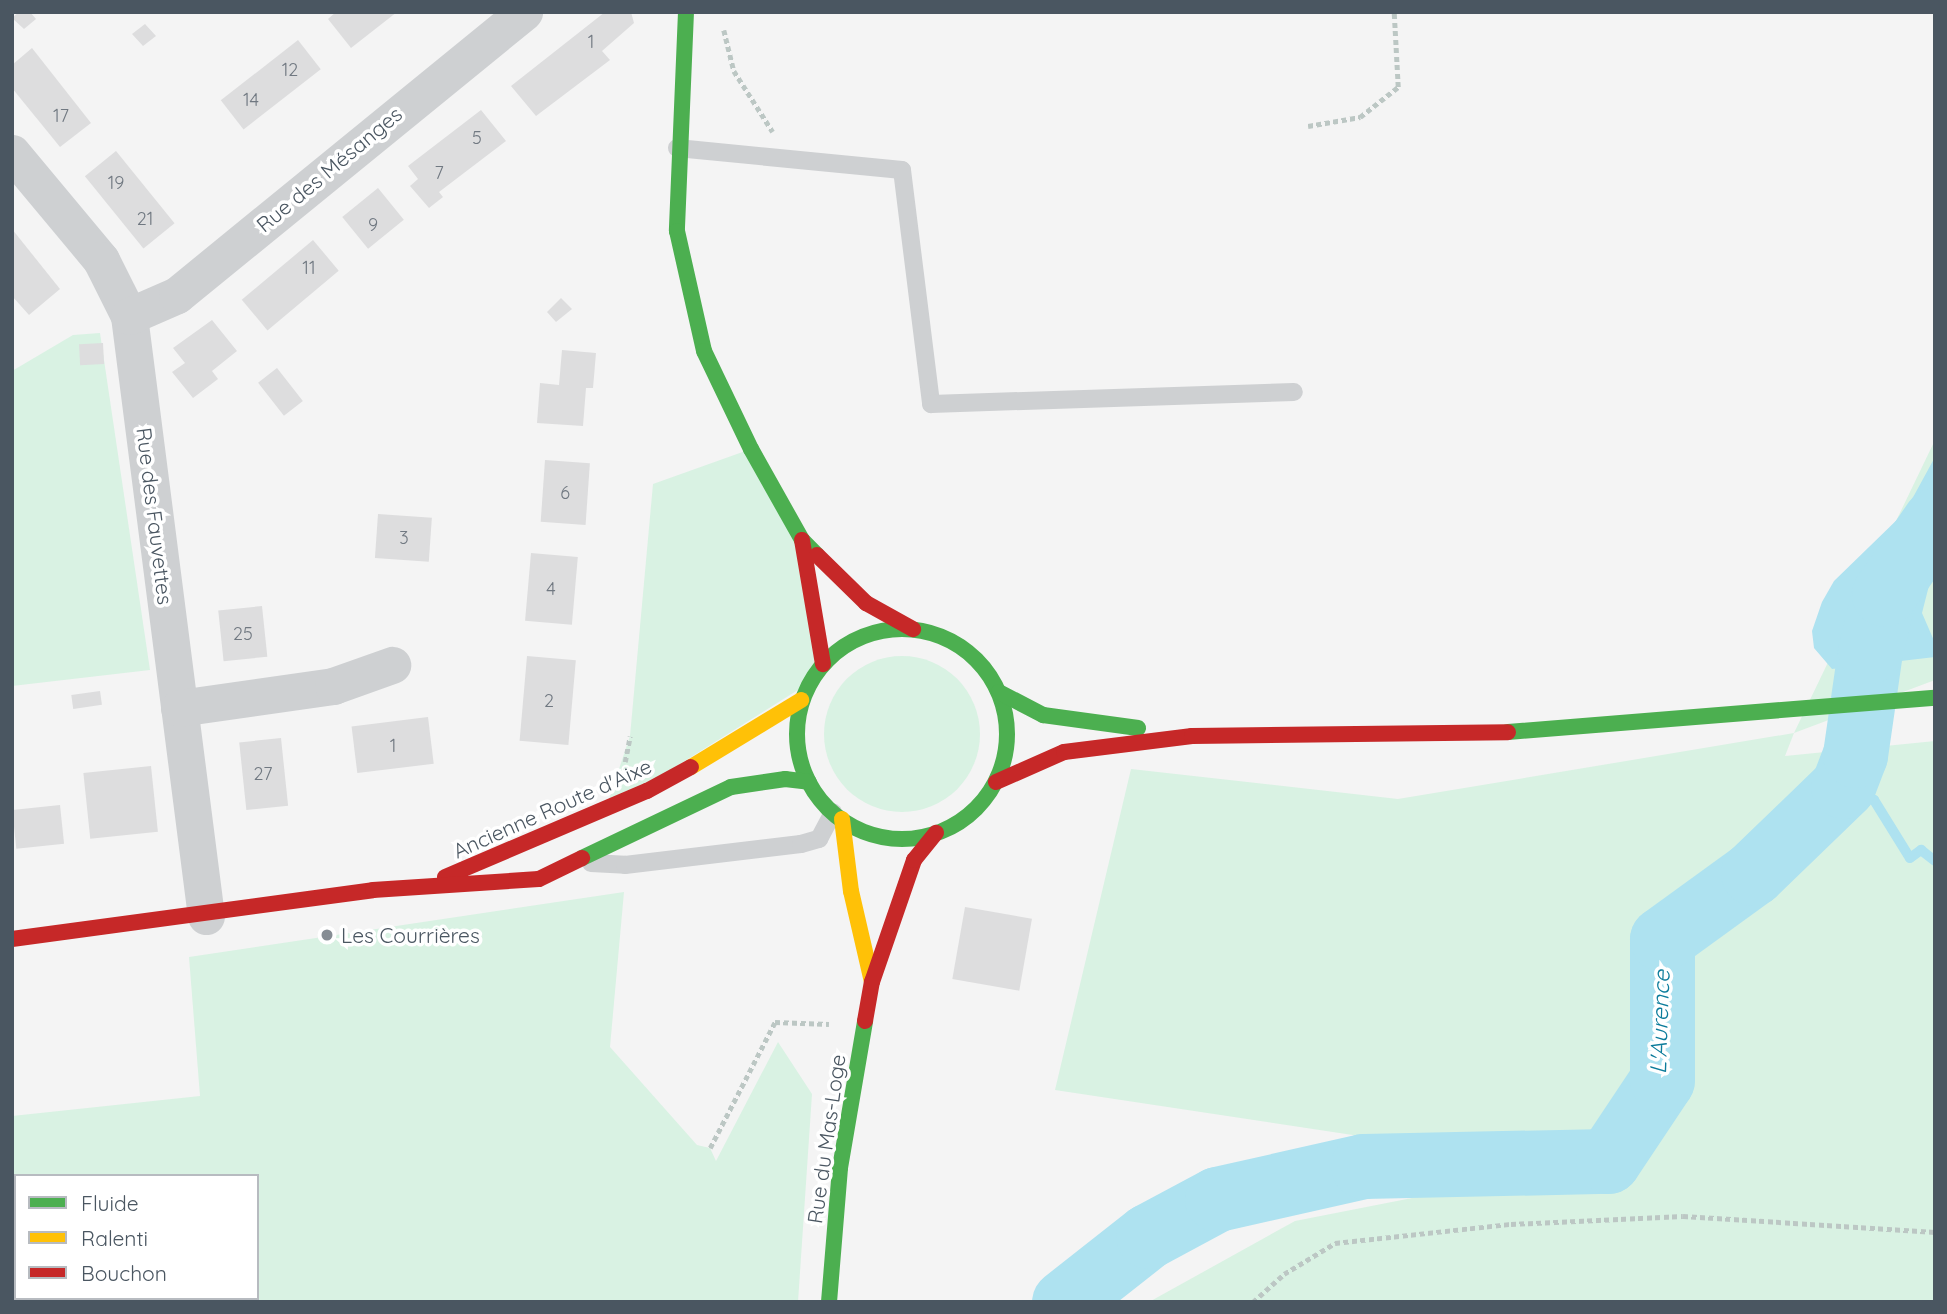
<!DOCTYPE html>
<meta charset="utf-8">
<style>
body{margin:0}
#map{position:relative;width:1947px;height:1314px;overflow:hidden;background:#f4f4f4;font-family:Quicksand,sans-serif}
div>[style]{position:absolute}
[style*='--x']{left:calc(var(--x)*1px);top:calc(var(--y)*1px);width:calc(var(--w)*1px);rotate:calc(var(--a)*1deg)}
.green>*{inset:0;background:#d9f2e3}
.round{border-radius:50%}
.water>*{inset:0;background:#aee2f0}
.stream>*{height:10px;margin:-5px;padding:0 5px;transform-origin:5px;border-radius:5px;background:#aee2f0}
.river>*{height:65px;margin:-32.5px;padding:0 32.5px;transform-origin:32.5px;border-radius:32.5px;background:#aee2f0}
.building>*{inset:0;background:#ddddde;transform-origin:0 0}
.path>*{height:4.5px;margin-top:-2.25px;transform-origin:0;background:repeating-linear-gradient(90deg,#bcc7c4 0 5px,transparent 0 8.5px)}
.lane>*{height:18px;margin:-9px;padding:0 9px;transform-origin:9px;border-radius:9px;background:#ced0d2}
.street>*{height:37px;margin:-18.5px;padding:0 18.5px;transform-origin:18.5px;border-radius:18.5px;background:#ced0d2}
.fast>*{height:16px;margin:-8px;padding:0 8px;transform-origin:8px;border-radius:8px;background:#4caf50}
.fast>.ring{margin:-8px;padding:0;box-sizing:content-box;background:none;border:16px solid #4caf50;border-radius:50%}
.slow>*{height:16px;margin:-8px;padding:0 8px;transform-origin:8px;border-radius:8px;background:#ffc107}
.jam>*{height:16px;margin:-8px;padding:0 8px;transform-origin:8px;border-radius:8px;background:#c62828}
.dots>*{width:19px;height:19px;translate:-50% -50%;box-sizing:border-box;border:4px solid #fff;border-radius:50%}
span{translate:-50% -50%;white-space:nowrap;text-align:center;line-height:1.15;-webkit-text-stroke:7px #fff;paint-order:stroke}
.number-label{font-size:18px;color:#707881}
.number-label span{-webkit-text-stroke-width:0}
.street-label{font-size:21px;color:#4a5661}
.poi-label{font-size:21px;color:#4a5661}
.left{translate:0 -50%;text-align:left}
.water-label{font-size:23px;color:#0c7c9b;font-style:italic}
.frame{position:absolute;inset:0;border:14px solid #4a5661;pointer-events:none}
.legend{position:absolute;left:14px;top:1174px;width:245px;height:126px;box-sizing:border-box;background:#fff;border:2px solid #b7bbc0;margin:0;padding:9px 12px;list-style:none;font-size:21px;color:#4a5661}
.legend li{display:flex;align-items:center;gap:14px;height:35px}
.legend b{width:35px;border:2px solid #b7bbc0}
</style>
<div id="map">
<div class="green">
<div style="clip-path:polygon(100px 333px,150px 670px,12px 686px,12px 371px,73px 335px)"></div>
<div style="clip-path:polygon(1935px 440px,1935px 680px,1794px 733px,1785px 756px,1935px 741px,1935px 1302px,1149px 1302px,1295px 1221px,1458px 1189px,1617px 1175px,1055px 1090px,1131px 769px,1398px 799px,1794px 733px)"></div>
<div style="clip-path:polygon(751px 449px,802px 540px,823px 664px,809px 683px,605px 811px,630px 736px,653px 484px)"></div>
<div class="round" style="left:824px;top:656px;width:156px;height:156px"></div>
<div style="clip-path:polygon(evenodd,624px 892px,610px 1047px,697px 1145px,710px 1148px,716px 1161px,778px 1042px,812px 1094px,798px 1302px,12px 1302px,12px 1116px,200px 1096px,189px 957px,624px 892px,16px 1176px,257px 1176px,257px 1298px,16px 1298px,16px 1176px)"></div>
</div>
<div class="water">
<div style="clip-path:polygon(1935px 457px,1935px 562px,1922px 613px,1935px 643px,1935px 657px,1832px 669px,1814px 648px,1812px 631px,1822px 602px,1834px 581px,1905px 512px)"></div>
</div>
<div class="stream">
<div style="--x:1843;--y:786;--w:34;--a:24"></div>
<div style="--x:1874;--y:800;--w:68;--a:58.2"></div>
<div style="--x:1910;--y:858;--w:14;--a:-36"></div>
<div style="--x:1921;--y:850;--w:18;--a:38"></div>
</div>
<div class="river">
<div style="--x:1064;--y:1302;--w:107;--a:-38.2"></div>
<div style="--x:1148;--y:1236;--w:78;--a:-28.2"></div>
<div style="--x:1217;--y:1199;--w:150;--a:-12.7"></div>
<div style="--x:1363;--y:1166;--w:245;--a:-1.2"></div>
<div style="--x:1608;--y:1161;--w:97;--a:-56.3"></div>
<div style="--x:1662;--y:1080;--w:141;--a:-90"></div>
<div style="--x:1662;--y:939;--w:112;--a:-36"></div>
<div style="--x:1753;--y:873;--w:125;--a:-44"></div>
<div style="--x:1843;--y:786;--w:33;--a:-69"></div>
<div style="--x:1855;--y:755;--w:105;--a:-81.8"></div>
<div style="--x:1870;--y:651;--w:59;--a:-76.2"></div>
<div style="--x:1884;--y:594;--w:90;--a:-55.4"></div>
</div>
<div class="building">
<div style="clip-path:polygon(19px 12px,30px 12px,36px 19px,24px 29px,12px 18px)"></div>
<div style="clip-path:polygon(336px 12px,397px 12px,351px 48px,328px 19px)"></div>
<div style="clip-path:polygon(605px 12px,631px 12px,634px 23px,602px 51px,610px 60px,536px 116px,511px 86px)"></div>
<div style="clip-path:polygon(145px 24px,156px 36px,143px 46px,132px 34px)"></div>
<div style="left:298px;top:40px;width:37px;height:98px;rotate:52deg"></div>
<div style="clip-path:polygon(32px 48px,91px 123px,60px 147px,12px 88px,12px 65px)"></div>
<div style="clip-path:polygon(481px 110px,506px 141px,439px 192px,443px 197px,429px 208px,410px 186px,418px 179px,408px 166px)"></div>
<div style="left:116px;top:151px;width:93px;height:40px;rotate:51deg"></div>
<div style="left:378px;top:188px;width:41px;height:46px;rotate:51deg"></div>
<div style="clip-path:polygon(12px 229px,60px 289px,29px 315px,12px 296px)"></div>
<div style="left:313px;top:240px;width:40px;height:93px;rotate:50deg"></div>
<div style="clip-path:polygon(561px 298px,572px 309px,556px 322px,547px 312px)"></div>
<div style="clip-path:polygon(212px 320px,237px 351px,212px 371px,218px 379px,193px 398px,172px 372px,185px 363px,173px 348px)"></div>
<div style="left:103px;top:343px;width:21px;height:24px;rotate:87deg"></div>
<div style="clip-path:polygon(562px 350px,596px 353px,593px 388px,586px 388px,583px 426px,537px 423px,540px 383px,559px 385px)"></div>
<div style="left:277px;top:368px;width:42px;height:24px;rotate:52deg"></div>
<div style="left:545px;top:460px;width:45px;height:62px;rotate:4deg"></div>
<div style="left:378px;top:514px;width:54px;height:44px;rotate:4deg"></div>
<div style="left:531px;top:553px;width:47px;height:68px;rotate:5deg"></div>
<div style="left:262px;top:606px;width:51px;height:44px;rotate:84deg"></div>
<div style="left:527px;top:656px;width:49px;height:85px;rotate:5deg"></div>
<div style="left:100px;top:691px;width:14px;height:29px;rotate:82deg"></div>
<div style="left:428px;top:717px;width:47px;height:77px;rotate:83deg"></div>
<div style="left:281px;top:738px;width:68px;height:42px;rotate:84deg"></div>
<div style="left:151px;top:766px;width:66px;height:68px;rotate:84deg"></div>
<div style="left:60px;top:805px;width:39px;height:48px;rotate:84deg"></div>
<div style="left:965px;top:907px;width:68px;height:73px;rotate:10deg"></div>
</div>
<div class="path">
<div style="--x:724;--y:30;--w:42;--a:76.3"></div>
<div style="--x:734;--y:71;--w:72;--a:57.4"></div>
<div style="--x:1308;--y:126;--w:53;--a:-9.8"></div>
<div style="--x:1360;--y:117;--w:48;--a:-38.3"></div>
<div style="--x:1398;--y:87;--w:75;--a:-93.1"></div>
<div style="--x:625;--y:762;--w:26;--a:-79"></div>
<div style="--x:710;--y:1148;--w:142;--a:-62.7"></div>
<div style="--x:775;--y:1022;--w:54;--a:2.1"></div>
<div style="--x:1253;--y:1302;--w:42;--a:-42.1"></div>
<div style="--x:1284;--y:1274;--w:60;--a:-31.3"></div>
<div style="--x:1335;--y:1243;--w:177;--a:-6.2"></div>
<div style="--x:1511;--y:1224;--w:172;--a:-2.7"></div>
<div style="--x:1683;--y:1216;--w:253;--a:3.6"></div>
</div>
<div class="lane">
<div style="--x:677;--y:148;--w:226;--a:5.6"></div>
<div style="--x:902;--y:170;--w:236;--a:82.9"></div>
<div style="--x:931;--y:404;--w:363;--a:-1.9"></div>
<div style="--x:591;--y:863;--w:34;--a:3"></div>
<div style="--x:625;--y:865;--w:177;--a:-6.8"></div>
<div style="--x:801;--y:844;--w:19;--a:-16"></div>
<div style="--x:819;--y:839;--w:30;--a:-62"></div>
</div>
<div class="street">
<div style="--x:12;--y:153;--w:139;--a:50.2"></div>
<div style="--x:101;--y:260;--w:63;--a:63.4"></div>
<div style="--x:129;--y:316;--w:605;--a:82.69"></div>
<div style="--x:129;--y:316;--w:52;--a:-23.6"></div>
<div style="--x:177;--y:295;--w:448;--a:-39.2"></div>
<div style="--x:179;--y:708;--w:156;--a:-8.1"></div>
<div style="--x:333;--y:686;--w:63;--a:-19.6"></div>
</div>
<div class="fast">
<div style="--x:686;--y:12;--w:219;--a:92.4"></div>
<div style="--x:677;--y:231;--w:123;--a:77.3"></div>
<div style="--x:704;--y:351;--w:109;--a:64.4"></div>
<div style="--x:751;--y:449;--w:104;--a:60.7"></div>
<div style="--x:802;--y:540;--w:21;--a:45"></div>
<div class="ring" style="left:797px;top:629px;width:194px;height:194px"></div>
<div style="--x:999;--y:692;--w:50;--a:27.6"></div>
<div style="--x:1043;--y:715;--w:96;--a:7.8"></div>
<div style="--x:1508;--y:732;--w:428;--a:-4.6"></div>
<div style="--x:582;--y:858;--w:165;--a:-25.5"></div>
<div style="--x:731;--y:787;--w:55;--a:-8.4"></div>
<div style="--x:785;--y:779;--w:24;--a:7"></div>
<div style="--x:829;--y:1302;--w:134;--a:-85.3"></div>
<div style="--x:840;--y:1168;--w:149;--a:-80.3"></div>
</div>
<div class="slow">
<div style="--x:691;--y:767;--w:129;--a:-31.3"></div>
<div style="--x:842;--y:819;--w:73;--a:82.9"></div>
<div style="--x:851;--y:891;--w:93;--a:77"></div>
</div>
<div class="jam">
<div style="--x:802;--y:540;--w:126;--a:80.4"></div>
<div style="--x:817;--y:555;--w:69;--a:44.4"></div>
<div style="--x:866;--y:603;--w:54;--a:29"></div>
<div style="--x:996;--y:782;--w:74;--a:-23.8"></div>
<div style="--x:1064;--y:752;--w:129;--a:-7.1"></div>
<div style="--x:1192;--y:736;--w:316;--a:-0.7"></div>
<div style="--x:445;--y:877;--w:220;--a:-23.1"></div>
<div style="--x:647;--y:791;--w:50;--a:-28.6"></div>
<div style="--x:12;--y:939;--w:364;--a:-7.7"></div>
<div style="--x:373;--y:890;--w:166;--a:-3.8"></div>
<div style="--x:539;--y:879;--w:48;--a:-26"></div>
<div style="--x:865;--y:1021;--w:40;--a:-80"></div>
<div style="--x:872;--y:982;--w:129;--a:-71"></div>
<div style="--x:914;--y:860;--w:35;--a:-51"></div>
</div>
<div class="dots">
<div style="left:327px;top:935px;background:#868d94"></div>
</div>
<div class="number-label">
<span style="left:591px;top:42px">1</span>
<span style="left:290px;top:70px">12</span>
<span style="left:251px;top:100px">14</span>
<span style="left:61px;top:116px">17</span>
<span style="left:477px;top:138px">5</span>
<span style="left:439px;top:173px">7</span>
<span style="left:116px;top:183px">19</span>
<span style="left:145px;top:219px">21</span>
<span style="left:373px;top:225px">9</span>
<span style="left:309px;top:268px">11</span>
<span style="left:565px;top:493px">6</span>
<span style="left:404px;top:538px">3</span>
<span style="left:551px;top:589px">4</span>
<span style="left:243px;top:634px">25</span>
<span style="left:549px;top:701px">2</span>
<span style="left:393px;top:746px">1</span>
<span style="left:263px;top:774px">27</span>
</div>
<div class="street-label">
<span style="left:329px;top:169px;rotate:-40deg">Rue des Mésanges</span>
<span style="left:155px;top:516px;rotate:83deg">Rue des Fauvettes</span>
<span style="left:552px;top:808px;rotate:-24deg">Ancienne Route d'Aixe</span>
<span style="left:826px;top:1139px;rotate:-82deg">Rue du Mas-Loge</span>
</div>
<div class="poi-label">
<span class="left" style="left:341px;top:935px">Les Courrières</span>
</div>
<div class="water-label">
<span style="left:1660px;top:1022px;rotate:-88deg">L'Aurence</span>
</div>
<div class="frame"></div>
<ul class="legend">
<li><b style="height:9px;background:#4caf50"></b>Fluide</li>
<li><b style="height:9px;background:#ffc107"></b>Ralenti</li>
<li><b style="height:9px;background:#c62828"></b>Bouchon</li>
</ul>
</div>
